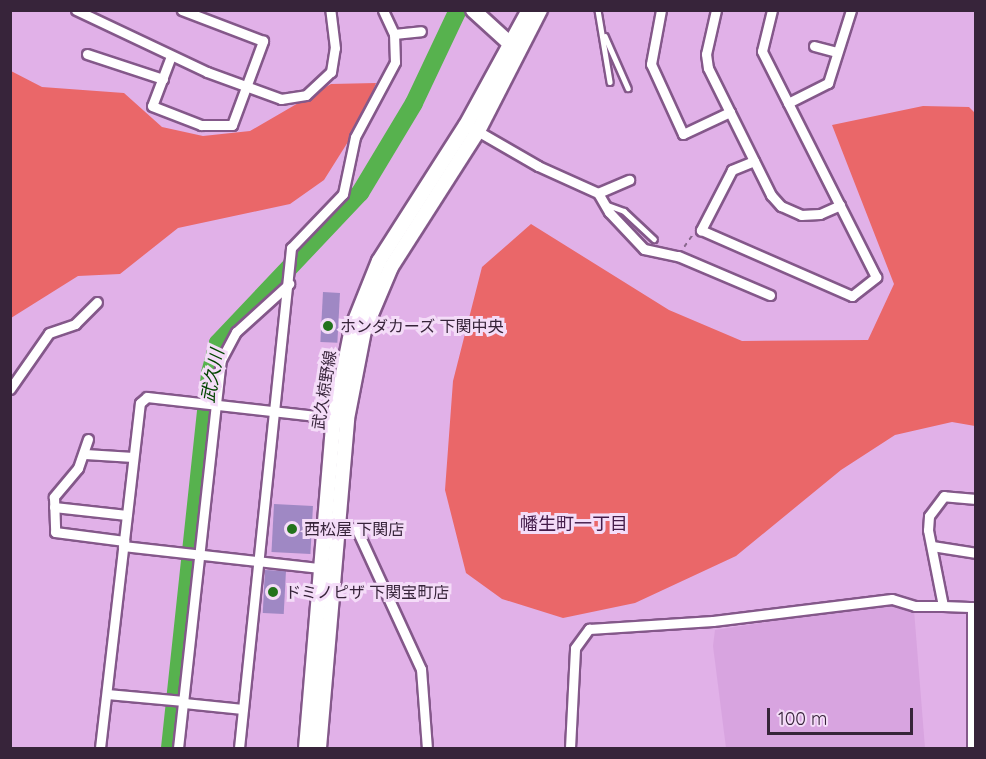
<!DOCTYPE html>
<meta charset="utf-8">
<style>
body{margin:0}
#map{position:relative;width:986px;height:759px;overflow:hidden;background:#e1b1e8;font-family:Quicksand,"Noto Sans JP",sans-serif}
div>[style]{position:absolute}
[style*='--x']{left:calc(var(--x)*1px);top:calc(var(--y)*1px);width:calc(var(--w)*1px);rotate:calc(var(--a)*1deg)}
.built>*{inset:0;background:#d8a4e0}
.forest>*{inset:0;background:#ea6769}
.river>*{height:18px;margin:-9px;padding:0 9px;transform-origin:9px;border-radius:9px;background:#57b24e}
.building>*{inset:0;background:#9f88c4;transform-origin:0 0}
.path>*{height:1.5px;margin-top:-0.75px;transform-origin:0;background:repeating-linear-gradient(90deg,#89688d 0 4.5px,transparent 0 9px)}
.roads{filter:drop-shadow(2px 0 #84588a) drop-shadow(-2px 0 #84588a) drop-shadow(0 2px #84588a) drop-shadow(0 -2px #84588a)}
.lane>*{height:4.5px;margin:-2.25px;padding:0 2.25px;transform-origin:2.25px;border-radius:2.25px;background:#fff}
.street>*{height:9px;margin:-4.5px;padding:0 4.5px;transform-origin:4.5px;border-radius:4.5px;background:#fff}
.secondary>*{height:14px;margin:-7px;padding:0 7px;transform-origin:7px;border-radius:7px;background:#fff}
.dots>*{width:16px;height:16px;translate:-50% -50%;box-sizing:border-box;border:3px solid #f4dcf8;border-radius:50%}
span{translate:-50% -50%;white-space:nowrap;text-align:center;line-height:1.15;-webkit-text-stroke:6px #f4dcf8;paint-order:stroke}
.poi-label{font-size:16px;color:#37243a}
.left{translate:0 -50%;text-align:left}
.street-label{font-size:16px;color:#37243a}
.water-label{font-size:18px;color:#034500;font-style:italic}
.neighbourhood-label{font-size:18px;color:#441c4a}
.frame{position:absolute;inset:0;border:12px solid #37243a;pointer-events:none}
.scale{position:absolute;left:767px;top:708px;width:146px;height:27px;box-sizing:border-box;border:3px solid #37243a;border-top:0;padding-left:8px;font-size:18px;line-height:21px;white-space:nowrap;color:#37243a;-webkit-text-stroke:4px #f4dcf8;paint-order:stroke}
</style>
<div id="map">
<div class="built">
<div style="clip-path:polygon(891px 603px,914px 610px,925px 748px,726px 748px,713px 646px,715px 630px)"></div>
</div>
<div class="forest">
<div style="clip-path:polygon(11px 71px,42px 87px,124px 93px,162px 127px,203px 136px,250px 131px,331px 84px,376px 83px,363px 118px,324px 180px,290px 204px,178px 228px,120px 274px,78px 276px,11px 318px)"></div>
<div style="clip-path:polygon(923px 106px,969px 107px,975px 113px,975px 426px,952px 422px,895px 435px,841px 470px,736px 556px,635px 603px,563px 618px,502px 599px,466px 573px,445px 490px,453px 381px,482px 267px,531px 224px,669px 310px,742px 341px,868px 340px,894px 284px,832px 125px)"></div>
</div>
<div class="river">
<div style="--x:170;--y:748;--w:377;--a:-83.9"></div>
<div style="--x:210;--y:373;--w:31;--a:-75"></div>
<div style="--x:218;--y:343;--w:207;--a:-46.6"></div>
<div style="--x:360;--y:193;--w:105;--a:-59"></div>
<div style="--x:414;--y:103;--w:103;--a:-64.7"></div>
</div>
<div class="building">
<div style="left:323px;top:292px;width:17px;height:50px;rotate:3deg"></div>
<div style="left:274px;top:504px;width:39px;height:48px;rotate:3deg"></div>
<div style="left:265px;top:570px;width:21px;height:43px;rotate:3deg"></div>
</div>
<div class="path">
<div style="--x:684;--y:247;--w:16;--a:-55"></div>
</div>
<div class="roads">
<div class="lane">
<div style="--x:598;--y:10;--w:73;--a:80.5"></div>
<div style="--x:605;--y:36;--w:57;--a:66.1"></div>
<div style="--x:605;--y:204;--w:20;--a:20"></div>
<div style="--x:624;--y:211;--w:41;--a:43"></div>
</div>
<div class="street">
<div style="--x:76;--y:10;--w:145;--a:25.3"></div>
<div style="--x:207;--y:72;--w:79;--a:20"></div>
<div style="--x:281;--y:99;--w:25;--a:-9"></div>
<div style="--x:306;--y:95;--w:34;--a:-43"></div>
<div style="--x:331;--y:72;--w:24;--a:-81"></div>
<div style="--x:335;--y:48;--w:38;--a:-97"></div>
<div style="--x:661;--y:10;--w:55;--a:100.5"></div>
<div style="--x:651;--y:64;--w:77;--a:65.4"></div>
<div style="--x:683;--y:134;--w:52;--a:-25.1"></div>
<div style="--x:716;--y:10;--w:45;--a:102.8"></div>
<div style="--x:706;--y:54;--w:14;--a:82"></div>
<div style="--x:708;--y:68;--w:142;--a:63.6"></div>
<div style="--x:771;--y:195;--w:15;--a:48"></div>
<div style="--x:781;--y:206;--w:22;--a:24"></div>
<div style="--x:801;--y:215;--w:19;--a:-3"></div>
<div style="--x:820;--y:214;--w:22;--a:-24"></div>
<div style="--x:394;--y:34;--w:27;--a:-6"></div>
<div style="--x:814;--y:46;--w:24;--a:15"></div>
<div style="--x:87;--y:54;--w:80;--a:18.2"></div>
<div style="--x:171;--y:56;--w:53;--a:110.8"></div>
<div style="--x:152;--y:106;--w:53;--a:21.2"></div>
<div style="--x:201;--y:125;--w:31;--a:0"></div>
<div style="--x:232;--y:125;--w:90;--a:-69.7"></div>
<div style="--x:263;--y:41;--w:87;--a:-159.1"></div>
<div style="--x:788;--y:103;--w:45;--a:-26.6"></div>
<div style="--x:828;--y:83;--w:77;--a:-72.5"></div>
<div style="--x:474;--y:129;--w:74;--a:30"></div>
<div style="--x:538;--y:166;--w:66;--a:24.2"></div>
<div style="--x:598;--y:193;--w:22;--a:60"></div>
<div style="--x:609;--y:212;--w:51;--a:46.6"></div>
<div style="--x:644;--y:249;--w:35;--a:12"></div>
<div style="--x:678;--y:256;--w:100;--a:23"></div>
<div style="--x:754;--y:161;--w:24;--a:158"></div>
<div style="--x:732;--y:170;--w:68;--a:117.3"></div>
<div style="--x:701;--y:230;--w:165;--a:23.6"></div>
<div style="--x:852;--y:296;--w:31;--a:-38"></div>
<div style="--x:876;--y:277;--w:253;--a:-116.8"></div>
<div style="--x:762;--y:51;--w:42;--a:-76.3"></div>
<div style="--x:598;--y:193;--w:34;--a:-23"></div>
<div style="--x:10;--y:389;--w:68;--a:-55.1"></div>
<div style="--x:49;--y:333;--w:28;--a:-19"></div>
<div style="--x:75;--y:324;--w:31;--a:-45"></div>
<div style="--x:88;--y:439;--w:31;--a:109"></div>
<div style="--x:78;--y:468;--w:38;--a:130"></div>
<div style="--x:54;--y:497;--w:35;--a:88"></div>
<div style="--x:55;--y:532;--w:70;--a:7.4"></div>
<div style="--x:85;--y:454;--w:48;--a:3.6"></div>
<div style="--x:976;--y:499;--w:32;--a:-175"></div>
<div style="--x:944;--y:496;--w:25;--a:127"></div>
<div style="--x:929;--y:516;--w:14;--a:94"></div>
<div style="--x:928;--y:530;--w:77;--a:78.8"></div>
<div style="--x:943;--y:606;--w:33;--a:2"></div>
<div style="--x:54;--y:507;--w:73;--a:6.3"></div>
<div style="--x:338;--y:524;--w:20;--a:18"></div>
<div style="--x:357;--y:530;--w:153;--a:65.3"></div>
<div style="--x:421;--y:669;--w:79;--a:85.7"></div>
<div style="--x:123;--y:546;--w:205;--a:6.4"></div>
<div style="--x:932;--y:546;--w:45;--a:9"></div>
<div style="--x:107;--y:694;--w:77;--a:5.2"></div>
<div style="--x:184;--y:703;--w:59;--a:5.8"></div>
<div style="--x:100;--y:748;--w:347;--a:-83.4"></div>
<div style="--x:140;--y:403;--w:9;--a:-41"></div>
<div style="--x:147;--y:397;--w:188;--a:6.4"></div>
<div style="--x:178;--y:748;--w:390;--a:-83.7"></div>
<div style="--x:221;--y:360;--w:32;--a:-62"></div>
<div style="--x:236;--y:332;--w:72;--a:-42.2"></div>
<div style="--x:239;--y:748;--w:503;--a:-84.06"></div>
<div style="--x:291;--y:248;--w:75;--a:-46.1"></div>
<div style="--x:343;--y:194;--w:58;--a:-78.1"></div>
<div style="--x:355;--y:137;--w:85;--a:-61.9"></div>
<div style="--x:395;--y:62;--w:28;--a:-92"></div>
<div style="--x:394;--y:34;--w:26;--a:-115"></div>
<div style="--x:570;--y:748;--w:100;--a:-87.1"></div>
<div style="--x:575;--y:648;--w:24;--a:-54"></div>
<div style="--x:589;--y:629;--w:124;--a:-3.7"></div>
<div style="--x:713;--y:621;--w:180;--a:-7"></div>
<div style="--x:892;--y:599;--w:24;--a:17"></div>
<div style="--x:915;--y:606;--w:28;--a:0"></div>
<div style="--x:972;--y:748;--w:141;--a:-90"></div>
</div>
<div class="secondary">
<div style="--x:473;--y:10;--w:61;--a:42.3"></div>
<div style="--x:306;--y:748;--w:331;--a:-85.2"></div>
<div style="--x:334;--y:418;--w:92;--a:-78.7"></div>
<div style="--x:352;--y:328;--w:72;--a:-68.1"></div>
<div style="--x:379;--y:261;--w:161;--a:-57.4"></div>
<div style="--x:466;--y:125;--w:131;--a:-61.3"></div>
<div style="--x:319;--y:748;--w:330;--a:-85.1"></div>
<div style="--x:347;--y:419;--w:90;--a:-79.1"></div>
<div style="--x:364;--y:331;--w:69;--a:-67.1"></div>
<div style="--x:391;--y:267;--w:161;--a:-57.4"></div>
<div style="--x:478;--y:131;--w:136;--a:-62.9"></div>
</div>
</div>
<div class="dots">
<div style="left:328px;top:326px;background:#23731c"></div>
<div style="left:292px;top:529px;background:#23731c"></div>
<div style="left:273px;top:592px;background:#23731c"></div>
</div>
<div class="poi-label">
<span class="left" style="left:340px;top:326px">ホンダカーズ 下関中央</span>
<span class="left" style="left:304px;top:529px">西松屋 下関店</span>
<span class="left" style="left:285px;top:592px">ドミノピザ 下関宝町店</span>
</div>
<div class="street-label">
<span style="left:324px;top:390px;rotate:-81deg">武久椋野線</span>
</div>
<div class="water-label">
<span style="left:213px;top:376px;rotate:-79deg">武久川</span>
</div>
<div class="neighbourhood-label">
<span style="left:574px;top:524px">幡生町一丁目</span>
</div>
<div class="frame"></div>
<div class="scale">100 m</div>
</div>
